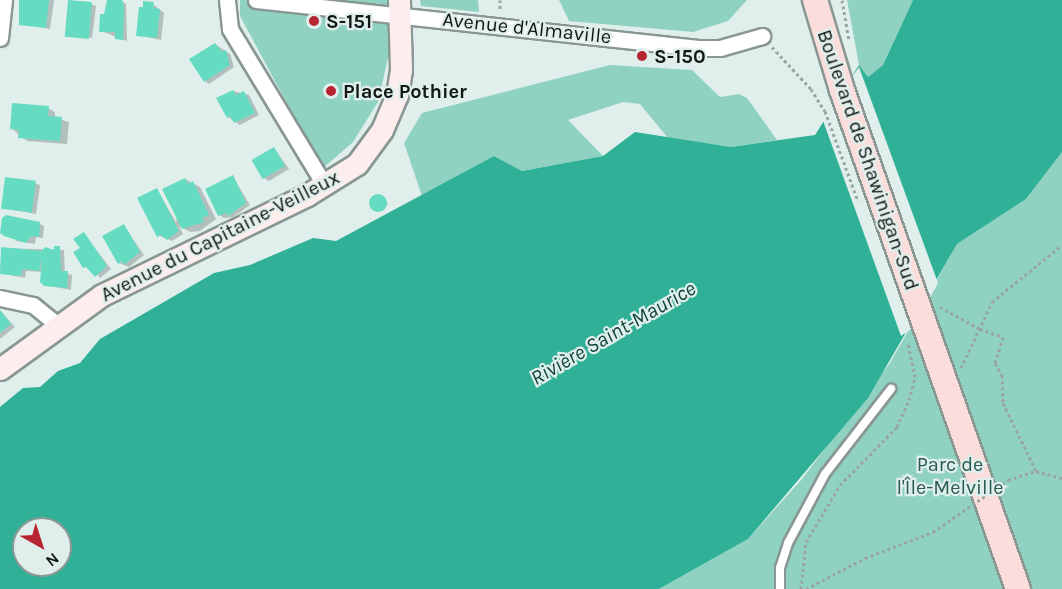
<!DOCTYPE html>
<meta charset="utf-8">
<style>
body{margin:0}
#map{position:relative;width:1062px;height:589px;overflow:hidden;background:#e0efeb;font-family:Karla,sans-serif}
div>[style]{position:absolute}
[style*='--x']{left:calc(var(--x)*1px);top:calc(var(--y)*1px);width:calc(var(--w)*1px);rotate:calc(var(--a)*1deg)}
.green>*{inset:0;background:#90d2c1}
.water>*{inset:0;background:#30b096}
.pier>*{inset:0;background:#e0efeb}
.shadow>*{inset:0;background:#0003}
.building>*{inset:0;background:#65dcc1;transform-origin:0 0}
.round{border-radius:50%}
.path>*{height:3px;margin-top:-1.5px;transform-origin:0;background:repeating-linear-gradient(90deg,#99a5a2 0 3px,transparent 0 6px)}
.roads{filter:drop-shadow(2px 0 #899793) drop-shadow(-2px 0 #899793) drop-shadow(0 2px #899793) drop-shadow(0 -2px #899793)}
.lane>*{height:8px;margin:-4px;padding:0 4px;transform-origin:4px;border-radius:4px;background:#fff}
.street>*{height:15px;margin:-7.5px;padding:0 7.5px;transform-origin:7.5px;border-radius:7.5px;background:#fff}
.secondary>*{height:21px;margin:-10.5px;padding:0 10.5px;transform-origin:10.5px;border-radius:10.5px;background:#fdeeed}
.primary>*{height:24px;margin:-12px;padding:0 12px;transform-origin:12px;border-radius:12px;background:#fbdddc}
.path-bridge>*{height:3px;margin-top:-1.5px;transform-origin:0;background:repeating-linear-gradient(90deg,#99a5a2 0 3px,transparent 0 6px)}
.dots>*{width:16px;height:16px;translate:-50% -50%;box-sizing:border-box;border:3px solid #e0efeb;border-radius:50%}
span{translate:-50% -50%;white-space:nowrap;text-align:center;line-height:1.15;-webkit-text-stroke:4.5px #e0efeb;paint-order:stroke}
.poi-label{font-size:20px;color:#121716;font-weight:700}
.left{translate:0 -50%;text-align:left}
.street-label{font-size:20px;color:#121716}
.park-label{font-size:20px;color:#295b50}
.water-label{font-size:21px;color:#0f4439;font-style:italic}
.north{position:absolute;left:12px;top:517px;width:60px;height:60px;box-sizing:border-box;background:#e0efeb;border:2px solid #8e9996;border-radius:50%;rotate:141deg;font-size:16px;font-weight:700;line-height:24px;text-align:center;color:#121716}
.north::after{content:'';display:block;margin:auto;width:21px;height:27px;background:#b62531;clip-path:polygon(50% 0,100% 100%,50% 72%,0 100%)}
</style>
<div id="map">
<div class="green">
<div style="clip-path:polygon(240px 0,389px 0,390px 49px,378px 102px,353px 142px,322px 169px,240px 16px)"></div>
<div style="clip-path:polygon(420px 0,478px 0,479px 12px,421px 6px)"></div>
<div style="clip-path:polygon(559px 0,747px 0,728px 21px,693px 32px,569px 21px)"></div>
<div style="clip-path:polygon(847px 0,913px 0,883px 65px,868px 77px,859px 65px)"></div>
<div style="clip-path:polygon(610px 65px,692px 70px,720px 97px,739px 94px,747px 98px,777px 140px,731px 147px,668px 138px,640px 104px,623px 102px,568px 120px,603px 156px,522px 171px,494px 156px,422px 196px,404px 143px,422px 113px)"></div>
<div style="clip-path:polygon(1062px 152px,1062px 589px,659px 589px,748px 539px,802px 479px,890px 363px,957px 244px,1026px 199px)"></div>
</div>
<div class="water">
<div style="clip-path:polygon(evenodd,913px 0,1062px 0,1062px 152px,1026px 199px,957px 244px,868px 398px,748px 539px,659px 589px,0 589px,0 407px,23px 388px,40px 387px,58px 371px,80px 363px,100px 339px,214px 273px,250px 265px,313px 238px,336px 241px,494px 156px,522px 171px,603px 156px,635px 132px,731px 147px,815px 135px,859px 65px,868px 77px,883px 65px,913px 0,24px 529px,60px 529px,60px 565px,24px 565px,24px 529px)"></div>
</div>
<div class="pier">
<div style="clip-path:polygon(859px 67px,938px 283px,914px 327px,901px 336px,822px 118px)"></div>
</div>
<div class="shadow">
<div style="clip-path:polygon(20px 0,54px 0,50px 29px,21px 24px)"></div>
<div style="clip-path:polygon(121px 1px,126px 4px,127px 41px,101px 31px,105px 16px)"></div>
<div style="clip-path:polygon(91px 4px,96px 6px,92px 38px,66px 36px)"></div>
<div style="clip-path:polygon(153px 4px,164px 13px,161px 40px,137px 35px)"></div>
<div style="clip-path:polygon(215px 44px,230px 54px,234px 67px,209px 84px,205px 81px)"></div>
<div style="clip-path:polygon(233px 91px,249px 95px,259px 115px,240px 125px,228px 117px)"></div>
<div style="clip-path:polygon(48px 108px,55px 112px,55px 118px,69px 122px,67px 144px,27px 141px,11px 128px)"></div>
<div style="clip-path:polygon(274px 148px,289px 169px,269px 181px,264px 178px)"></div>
<div style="clip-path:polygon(233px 177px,250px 205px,233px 217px,224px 218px,219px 215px)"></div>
<div style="clip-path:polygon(185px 179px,200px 187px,216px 219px,200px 231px,190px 232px,179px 226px,183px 234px,172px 241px,158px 235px,157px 190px,176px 222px)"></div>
<div style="clip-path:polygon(35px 183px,40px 185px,36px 214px,2px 208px)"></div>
<div style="clip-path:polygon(377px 197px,388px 204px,383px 211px,373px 208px)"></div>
<div style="clip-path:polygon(40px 224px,44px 226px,43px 238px,36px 237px,35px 244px,15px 241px)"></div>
<div style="clip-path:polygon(124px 226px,144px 255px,129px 267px,119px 263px)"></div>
<div style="clip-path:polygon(84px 234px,111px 269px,100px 278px,81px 249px)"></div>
<div style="clip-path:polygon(2px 248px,64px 250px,65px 273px,72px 275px,71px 290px,45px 285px,42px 272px,26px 271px,25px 278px,0 273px)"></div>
<div style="clip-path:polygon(0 310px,15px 327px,0 339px)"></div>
</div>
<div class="building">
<div style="clip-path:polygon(19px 0,49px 0,46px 28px,19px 25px)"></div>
<div style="left:68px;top:0;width:24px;height:37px;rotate:5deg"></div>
<div style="clip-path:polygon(107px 0,122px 0,124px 6px,123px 40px,115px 39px,115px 32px,99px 32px,100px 14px,104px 14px)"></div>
<div style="clip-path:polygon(143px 1px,154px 2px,153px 8px,160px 9px,157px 38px,136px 36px,139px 7px,143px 7px)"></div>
<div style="clip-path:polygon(215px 43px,222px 52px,226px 50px,230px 65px,204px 82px,189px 59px)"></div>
<div style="clip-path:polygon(233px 90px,236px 95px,244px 91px,255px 113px,234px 123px,230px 116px,227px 118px,216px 98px)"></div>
<div style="clip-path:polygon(12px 103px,49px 106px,48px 116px,62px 117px,60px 141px,18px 138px,19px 130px,10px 129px)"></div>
<div style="left:274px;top:147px;width:22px;height:26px;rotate:60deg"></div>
<div style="clip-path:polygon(233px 175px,246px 203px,228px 216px,226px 213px,218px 216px,205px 189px)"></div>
<div style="left:5px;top:177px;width:31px;height:32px;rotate:7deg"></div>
<div style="clip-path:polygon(185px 178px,188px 184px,193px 181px,209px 215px,202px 218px,204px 222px,182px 229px,162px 189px)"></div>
<div style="clip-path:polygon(157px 188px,179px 231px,167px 240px,161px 235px,157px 237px,137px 198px)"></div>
<div class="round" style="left:369px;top:194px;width:18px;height:18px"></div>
<div style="clip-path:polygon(6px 215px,40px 222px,39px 237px,31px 236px,26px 243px,4px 236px,0 233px,2px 218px)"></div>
<div style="clip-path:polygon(124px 224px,140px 252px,124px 265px,122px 261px,118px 264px,102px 236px)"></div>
<div style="clip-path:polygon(84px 232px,107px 266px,95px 277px,86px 267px,83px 268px,73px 252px,80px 248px,73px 239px)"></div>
<div style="clip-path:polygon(54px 246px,60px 246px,61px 271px,68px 271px,67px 288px,44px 286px,40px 282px,42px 256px,39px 271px,22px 269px,21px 276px,0 274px,1px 247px,42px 251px,45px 247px,54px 250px)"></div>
<div style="clip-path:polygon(0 310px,11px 324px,0 333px)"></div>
</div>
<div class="path">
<div style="--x:500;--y:0;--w:10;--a:90"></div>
<div style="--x:842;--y:0;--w:41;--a:80.1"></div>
<div style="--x:772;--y:47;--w:57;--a:47.1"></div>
<div style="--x:811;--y:89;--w:26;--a:58"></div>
<div style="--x:825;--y:111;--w:96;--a:69.9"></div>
<div style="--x:940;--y:307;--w:46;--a:28.8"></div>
<div style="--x:980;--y:329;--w:24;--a:19"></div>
<div style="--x:1003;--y:337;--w:27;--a:107"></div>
<div style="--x:995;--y:363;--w:14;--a:60"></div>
<div style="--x:1002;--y:375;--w:28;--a:88"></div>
<div style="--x:1003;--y:403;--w:76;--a:64.1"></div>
<div style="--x:961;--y:368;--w:73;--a:-64.8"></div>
<div style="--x:992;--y:302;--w:90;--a:-39.2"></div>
<div style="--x:1008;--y:480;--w:29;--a:-18"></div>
<div style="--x:1036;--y:471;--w:27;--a:15"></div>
<div style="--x:801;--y:589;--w:47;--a:-83.9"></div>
<div style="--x:806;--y:542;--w:66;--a:-59.2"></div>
<div style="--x:840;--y:485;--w:81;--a:-45.5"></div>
<div style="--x:897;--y:427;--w:30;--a:-66"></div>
<div style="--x:909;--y:400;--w:24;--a:-75"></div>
<div style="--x:915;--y:377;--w:35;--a:-102"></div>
<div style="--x:806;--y:589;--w:67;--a:-27.7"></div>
<div style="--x:865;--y:558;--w:73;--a:-20.9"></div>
</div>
<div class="roads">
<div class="lane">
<div style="--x:780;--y:589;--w:21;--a:-90"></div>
<div style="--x:780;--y:568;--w:26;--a:-72"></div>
<div style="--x:788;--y:543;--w:78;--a:-61.8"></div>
<div style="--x:825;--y:474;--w:108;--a:-52.2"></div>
</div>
<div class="street">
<div style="--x:227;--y:0;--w:29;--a:84"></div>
<div style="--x:230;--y:29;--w:184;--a:58.8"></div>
<div style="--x:256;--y:0;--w:447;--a:6.2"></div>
<div style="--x:700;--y:48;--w:20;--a:0"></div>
<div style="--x:720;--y:48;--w:44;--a:-15.9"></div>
<div style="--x:0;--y:38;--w:38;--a:-84"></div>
<div style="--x:0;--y:298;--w:34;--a:12"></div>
<div style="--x:33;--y:305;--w:32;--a:39"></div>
</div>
<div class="secondary">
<div style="--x:0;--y:369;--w:126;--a:-36"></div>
<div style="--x:102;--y:295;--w:228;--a:-26"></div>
<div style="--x:307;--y:195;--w:59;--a:-31.8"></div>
<div style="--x:357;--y:164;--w:42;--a:-53.7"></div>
<div style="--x:382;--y:130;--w:38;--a:-67"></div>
<div style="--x:397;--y:95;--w:26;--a:-81"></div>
<div style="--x:401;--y:69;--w:69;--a:-91.7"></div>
</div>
<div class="primary">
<div style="--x:815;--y:0;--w:94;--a:73.3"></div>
<div style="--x:842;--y:90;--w:529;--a:70.57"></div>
</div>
</div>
<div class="path-bridge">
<div style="--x:933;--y:532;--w:91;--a:-34.7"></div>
</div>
<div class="dots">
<div style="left:314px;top:21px;background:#b62531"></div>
<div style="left:642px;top:56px;background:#b62531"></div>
<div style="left:331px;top:91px;background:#b62531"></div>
</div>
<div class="poi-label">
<span class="left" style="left:326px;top:21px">S-151</span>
<span class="left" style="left:654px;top:56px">S-150</span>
<span class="left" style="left:343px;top:91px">Place Pothier</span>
</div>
<div class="street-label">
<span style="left:527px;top:28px;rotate:6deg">Avenue d'Almaville</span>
<span style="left:868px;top:160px;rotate:71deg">Boulevard de Shawinigan-Sud</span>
<span style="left:220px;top:236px;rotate:-27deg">Avenue du Capitaine-Veilleux</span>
</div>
<div class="park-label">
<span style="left:950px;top:476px">Parc de<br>l'Île-Melville</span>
</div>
<div class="water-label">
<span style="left:613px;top:333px;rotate:-30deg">Rivière Saint-Maurice</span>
</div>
<div class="north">N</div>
</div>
